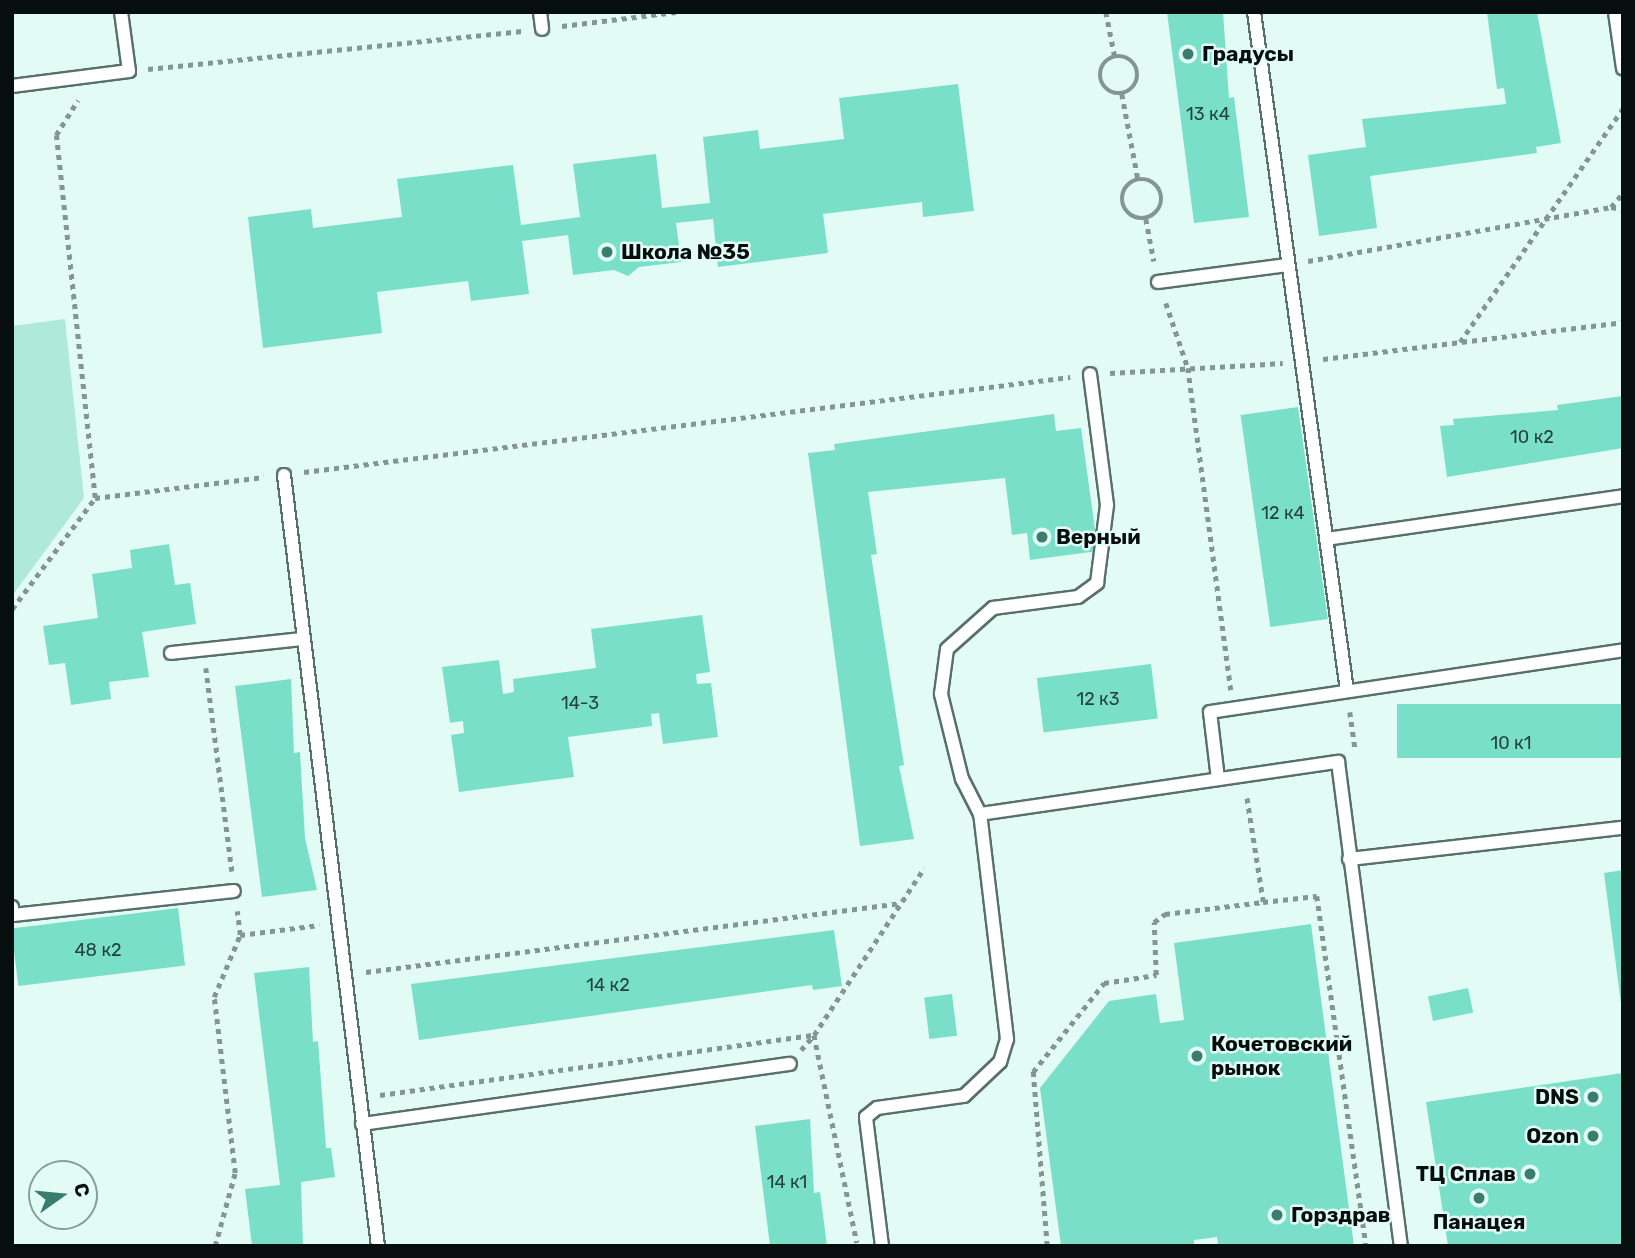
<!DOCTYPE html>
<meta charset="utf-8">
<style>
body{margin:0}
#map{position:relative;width:1635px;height:1258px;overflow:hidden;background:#e2fcf5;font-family:Rubik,sans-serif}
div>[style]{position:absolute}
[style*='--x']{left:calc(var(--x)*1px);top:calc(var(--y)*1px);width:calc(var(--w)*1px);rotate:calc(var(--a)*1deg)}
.green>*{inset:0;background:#afe9d9}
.building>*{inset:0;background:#7adfc8;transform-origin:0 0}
.path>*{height:4.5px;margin-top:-2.25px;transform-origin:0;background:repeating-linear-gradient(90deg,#849691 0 5px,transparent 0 10px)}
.path>.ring{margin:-2.25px;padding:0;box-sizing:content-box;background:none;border:4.5px solid #849691;border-radius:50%}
.roads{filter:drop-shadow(2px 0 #59706a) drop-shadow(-2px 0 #59706a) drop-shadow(0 2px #59706a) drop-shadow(0 -2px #59706a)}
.service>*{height:12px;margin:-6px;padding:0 6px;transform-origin:6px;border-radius:6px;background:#fff}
.dots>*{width:19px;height:19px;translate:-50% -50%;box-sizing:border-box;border:4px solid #e2fcf5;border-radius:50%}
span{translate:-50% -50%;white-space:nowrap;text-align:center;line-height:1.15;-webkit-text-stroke:5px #e2fcf5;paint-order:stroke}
.number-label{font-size:18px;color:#23433c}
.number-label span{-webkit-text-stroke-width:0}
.poi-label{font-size:21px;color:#060f0d;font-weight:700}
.left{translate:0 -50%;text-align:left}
.right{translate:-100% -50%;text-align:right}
.frame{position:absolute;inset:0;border:14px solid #060f0d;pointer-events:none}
.north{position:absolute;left:28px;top:1160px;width:70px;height:70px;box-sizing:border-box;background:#e2fcf5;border:2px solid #8a9d98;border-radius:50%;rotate:75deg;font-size:19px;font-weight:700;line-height:28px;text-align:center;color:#060f0d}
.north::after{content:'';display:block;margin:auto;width:24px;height:32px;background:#3a7d6e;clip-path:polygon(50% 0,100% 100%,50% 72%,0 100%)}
</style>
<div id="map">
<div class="green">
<div style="clip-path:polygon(65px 319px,84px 498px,12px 596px,12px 326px)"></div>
</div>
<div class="building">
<div style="clip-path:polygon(1167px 12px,1223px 12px,1229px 98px,1234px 97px,1249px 217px,1194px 223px)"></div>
<div style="clip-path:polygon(1487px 12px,1537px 12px,1561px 143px,1536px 147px,1537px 153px,1370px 176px,1377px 228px,1319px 236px,1308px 155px,1366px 147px,1362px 119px,1506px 104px,1504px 88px,1497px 89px)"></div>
<div style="clip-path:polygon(958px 84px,974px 211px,923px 217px,922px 202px,823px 214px,828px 253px,718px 267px,713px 219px,676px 223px,681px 262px,639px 267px,628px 276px,614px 270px,573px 275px,568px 235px,522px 241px,529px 294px,471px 301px,468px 281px,377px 292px,382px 333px,263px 348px,248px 217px,311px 209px,313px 228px,402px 217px,397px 179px,513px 165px,521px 225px,580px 217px,573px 164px,656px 154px,662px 208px,710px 203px,703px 137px,758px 130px,760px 149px,844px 139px,839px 98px)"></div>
<div style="clip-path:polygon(1623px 396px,1623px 448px,1447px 477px,1440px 426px,1454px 425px,1453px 419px,1558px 410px,1557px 405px)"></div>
<div style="left:1298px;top:407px;width:214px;height:58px;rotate:82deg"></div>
<div style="clip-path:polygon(1054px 414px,1056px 431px,1081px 428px,1098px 551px,1030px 560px,1027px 533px,1012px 535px,1005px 478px,868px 492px,877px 554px,871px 555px,904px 765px,899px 766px,914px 839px,860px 846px,808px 453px,835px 450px,834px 444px)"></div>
<div style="clip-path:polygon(169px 544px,175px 585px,190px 583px,196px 624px,142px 632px,149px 677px,109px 682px,111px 699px,71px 705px,65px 663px,49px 665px,43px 626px,98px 618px,92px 574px,132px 568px,130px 550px)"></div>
<div style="clip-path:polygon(702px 615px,710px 672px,696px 674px,697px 684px,711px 683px,718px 737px,663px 744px,659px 713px,651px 714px,652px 726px,568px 737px,574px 777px,459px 792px,451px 735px,464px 733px,463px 721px,450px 723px,442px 667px,499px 660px,503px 694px,514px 692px,513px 679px,596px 668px,591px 629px)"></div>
<div style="left:1151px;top:664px;width:55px;height:115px;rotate:83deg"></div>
<div style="clip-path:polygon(291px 679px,294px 753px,300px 752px,305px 838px,317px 890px,262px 897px,235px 686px)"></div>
<div style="left:1623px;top:704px;width:54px;height:226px;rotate:90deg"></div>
<div style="clip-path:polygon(1623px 870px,1623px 1004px,1621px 1004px,1604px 873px)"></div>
<div style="left:178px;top:908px;width:58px;height:168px;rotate:83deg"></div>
<div style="clip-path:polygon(1311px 924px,1354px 1246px,1218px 1246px,1217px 1237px,1194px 1240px,1194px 1246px,1061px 1246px,1040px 1088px,1109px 1001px,1156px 994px,1160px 1023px,1184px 1020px,1174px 943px)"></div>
<div style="clip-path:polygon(834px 930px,842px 986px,813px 990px,812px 985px,419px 1040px,411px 984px)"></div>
<div style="clip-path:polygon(309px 967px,313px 1042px,318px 1041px,326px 1148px,331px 1148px,335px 1177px,301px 1182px,303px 1246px,252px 1246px,245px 1189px,280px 1185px,254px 973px)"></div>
<div style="left:1468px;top:988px;width:25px;height:41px;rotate:78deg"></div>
<div style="left:952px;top:994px;width:42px;height:28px;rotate:83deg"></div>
<div style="clip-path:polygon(1623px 1073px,1623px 1246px,1448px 1246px,1426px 1102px)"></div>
<div style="clip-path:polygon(810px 1119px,814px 1193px,820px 1192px,827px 1246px,770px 1246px,755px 1126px)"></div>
</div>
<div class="path">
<div style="--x:1106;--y:12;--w:46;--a:78.7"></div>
<div style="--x:562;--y:26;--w:115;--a:-7"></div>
<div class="ring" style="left:1100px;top:56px;width:33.5px;height:33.5px"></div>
<div style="--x:148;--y:69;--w:376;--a:-5.8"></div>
<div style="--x:1122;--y:94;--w:86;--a:79.3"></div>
<div class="ring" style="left:1122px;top:179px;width:35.5px;height:35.5px"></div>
<div style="--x:1611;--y:207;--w:12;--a:9"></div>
<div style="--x:1146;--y:219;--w:43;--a:79.2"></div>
<div style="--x:1308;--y:261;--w:308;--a:-10.1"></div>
<div style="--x:1611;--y:207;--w:18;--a:-49"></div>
<div style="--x:1166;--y:303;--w:69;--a:71.3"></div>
<div style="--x:1188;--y:368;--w:325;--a:82.4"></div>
<div style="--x:1460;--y:342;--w:285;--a:-55.1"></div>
<div style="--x:1323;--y:359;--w:302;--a:-7"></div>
<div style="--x:1110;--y:373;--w:173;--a:-3.3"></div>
<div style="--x:304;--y:472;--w:772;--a:-7.07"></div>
<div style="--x:95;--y:498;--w:170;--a:-7.1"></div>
<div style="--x:12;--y:609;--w:139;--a:-53.2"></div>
<div style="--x:95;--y:498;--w:365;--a:-96.1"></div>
<div style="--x:56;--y:135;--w:41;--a:-57.8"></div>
<div style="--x:206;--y:668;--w:205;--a:82.7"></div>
<div style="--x:1350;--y:712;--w:36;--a:82"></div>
<div style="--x:1263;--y:902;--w:54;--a:-6.3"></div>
<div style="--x:1317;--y:896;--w:353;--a:82"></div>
<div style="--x:240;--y:935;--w:80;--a:-7.2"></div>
<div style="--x:366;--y:972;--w:540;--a:-7.34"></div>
<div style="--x:801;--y:1050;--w:20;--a:-49"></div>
<div style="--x:814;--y:1035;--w:212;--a:78.3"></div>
<div style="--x:380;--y:1095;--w:438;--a:-7.9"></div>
<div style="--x:814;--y:1035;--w:200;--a:-56.6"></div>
<div style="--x:215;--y:1246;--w:76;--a:-74.7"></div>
<div style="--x:235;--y:1173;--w:177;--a:-96.8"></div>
<div style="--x:214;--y:997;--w:67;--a:-67.2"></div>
<div style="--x:240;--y:935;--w:24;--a:-97"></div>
<div style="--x:1047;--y:1246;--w:175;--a:-94.6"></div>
<div style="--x:1033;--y:1072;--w:114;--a:-51.4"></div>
<div style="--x:1104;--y:983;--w:53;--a:-8.7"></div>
<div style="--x:1156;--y:975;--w:53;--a:-92.2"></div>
<div style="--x:1154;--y:922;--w:14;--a:-36"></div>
<div style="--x:1165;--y:914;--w:99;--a:-7"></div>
<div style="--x:1263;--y:902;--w:109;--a:-98.9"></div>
</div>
<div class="roads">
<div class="service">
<div style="--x:540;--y:12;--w:17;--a:83"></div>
<div style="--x:1254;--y:12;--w:685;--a:82.2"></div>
<div style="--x:1615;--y:12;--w:57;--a:81.9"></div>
<div style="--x:12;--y:86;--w:118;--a:-7.3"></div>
<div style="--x:129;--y:71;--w:60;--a:-97.7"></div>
<div style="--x:1158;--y:282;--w:130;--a:-7.5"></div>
<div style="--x:284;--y:475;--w:777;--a:83.05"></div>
<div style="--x:1326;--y:539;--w:300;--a:-8.2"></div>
<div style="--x:171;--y:653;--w:133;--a:-6.1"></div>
<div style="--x:1218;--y:779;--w:67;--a:-96.8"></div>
<div style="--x:1210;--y:712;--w:418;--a:-8.5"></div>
<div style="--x:980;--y:814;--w:39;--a:-117"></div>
<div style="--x:962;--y:779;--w:88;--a:-103.9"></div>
<div style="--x:941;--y:694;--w:45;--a:-82.4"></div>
<div style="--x:947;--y:649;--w:62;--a:-41.7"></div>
<div style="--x:993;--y:608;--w:86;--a:-7.4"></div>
<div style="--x:1078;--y:597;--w:24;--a:-36"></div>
<div style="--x:1097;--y:583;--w:79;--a:-82.7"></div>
<div style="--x:1107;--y:505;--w:132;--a:-97.4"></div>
<div style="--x:1349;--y:859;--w:276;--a:-6.5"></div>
<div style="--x:12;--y:907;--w:8;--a:83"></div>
<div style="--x:13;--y:915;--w:222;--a:-6.2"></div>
<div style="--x:362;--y:1124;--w:432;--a:-8"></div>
<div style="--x:882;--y:1246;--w:130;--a:-97.1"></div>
<div style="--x:866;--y:1117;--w:14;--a:-39"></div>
<div style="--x:877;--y:1108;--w:88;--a:-7.9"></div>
<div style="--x:964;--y:1096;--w:50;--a:-43.4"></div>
<div style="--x:1000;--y:1062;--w:24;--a:-73"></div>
<div style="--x:1007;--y:1039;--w:227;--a:-96.8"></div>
<div style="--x:980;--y:814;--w:362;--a:-8.3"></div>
<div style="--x:1338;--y:762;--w:488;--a:82.6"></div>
</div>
</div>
<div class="dots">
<div style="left:1188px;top:54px;background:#3a7d6e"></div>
<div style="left:607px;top:252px;background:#3a7d6e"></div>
<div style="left:1042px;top:537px;background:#3a7d6e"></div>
<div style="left:1197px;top:1056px;background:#3a7d6e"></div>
<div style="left:1593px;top:1097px;background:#3a7d6e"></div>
<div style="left:1593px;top:1136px;background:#3a7d6e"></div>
<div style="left:1530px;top:1174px;background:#3a7d6e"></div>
<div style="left:1479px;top:1198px;background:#3a7d6e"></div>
<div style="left:1277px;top:1215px;background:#3a7d6e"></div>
</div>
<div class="number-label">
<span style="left:1208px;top:114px">13 к4</span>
<span style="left:1532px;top:437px">10 к2</span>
<span style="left:1283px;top:513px">12 к4</span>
<span style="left:1098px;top:699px">12 к3</span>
<span style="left:580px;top:703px">14-3</span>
<span style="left:1511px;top:743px">10 к1</span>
<span style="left:98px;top:950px">48 к2</span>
<span style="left:608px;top:985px">14 к2</span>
<span style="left:787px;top:1182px">14 к1</span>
</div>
<div class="poi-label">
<span class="left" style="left:1202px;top:54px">Градусы</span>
<span class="left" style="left:621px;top:252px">Школа №35</span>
<span class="left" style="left:1056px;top:537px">Верный</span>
<span class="left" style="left:1211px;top:1056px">Кочетовский<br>рынок</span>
<span class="right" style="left:1579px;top:1097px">DNS</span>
<span class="right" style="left:1579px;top:1136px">Ozon</span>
<span class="right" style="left:1516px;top:1174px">ТЦ Сплав</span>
<span class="left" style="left:1291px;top:1215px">Горздрав</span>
<span style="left:1479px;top:1222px">Панацея</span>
</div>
<div class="frame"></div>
<div class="north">С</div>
</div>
